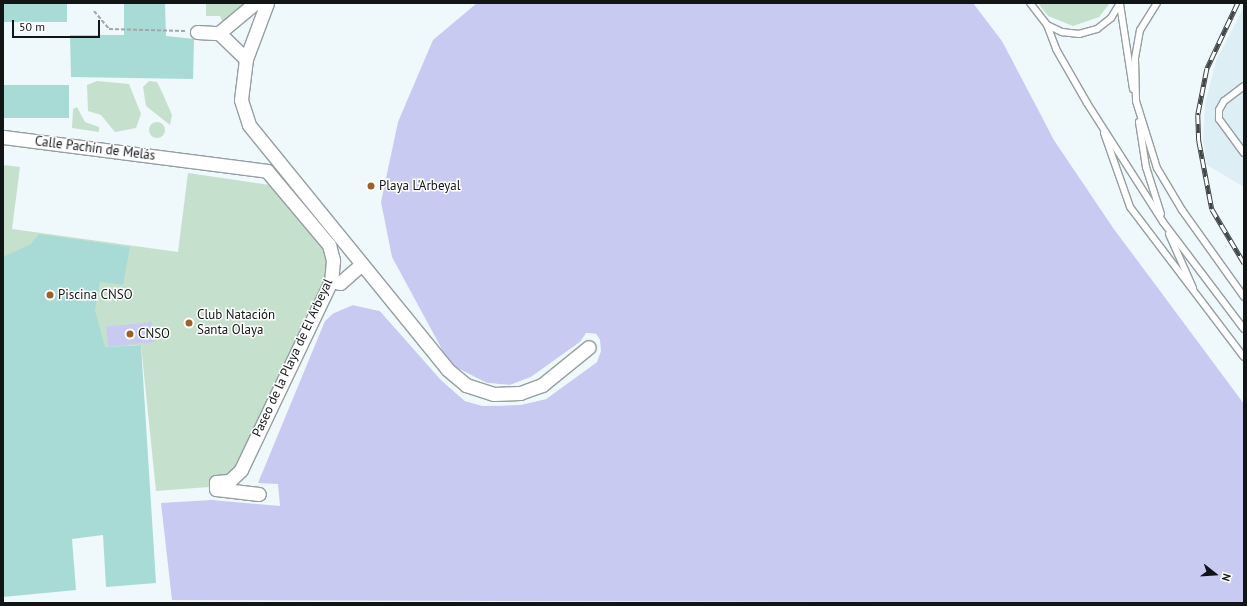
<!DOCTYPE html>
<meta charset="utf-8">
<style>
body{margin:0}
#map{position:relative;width:1247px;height:606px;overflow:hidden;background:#eff8fb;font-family:"PT Sans",sans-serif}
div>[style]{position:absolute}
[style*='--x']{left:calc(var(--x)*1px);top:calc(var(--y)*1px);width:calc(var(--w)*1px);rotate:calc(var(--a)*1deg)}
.built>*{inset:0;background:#ddeef4}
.green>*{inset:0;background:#c6e0ce}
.round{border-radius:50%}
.water>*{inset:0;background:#c8caf1;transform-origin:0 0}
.pier>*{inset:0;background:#eff8fb}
.building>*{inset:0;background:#a8dbd5;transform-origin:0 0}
.path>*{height:2px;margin-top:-1px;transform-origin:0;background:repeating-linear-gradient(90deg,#a0a7a9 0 4px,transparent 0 6px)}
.roads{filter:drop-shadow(1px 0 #969ea1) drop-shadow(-1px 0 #969ea1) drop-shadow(0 1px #969ea1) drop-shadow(0 -1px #969ea1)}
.lane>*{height:6px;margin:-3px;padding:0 3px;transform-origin:3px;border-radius:3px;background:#fff}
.street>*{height:13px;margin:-6.5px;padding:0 6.5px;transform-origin:6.5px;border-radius:6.5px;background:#fff}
.rail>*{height:4.5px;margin-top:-2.25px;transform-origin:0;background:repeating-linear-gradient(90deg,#fff 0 9px,#414647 0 18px);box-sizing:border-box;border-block:1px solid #414647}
.dots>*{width:11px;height:11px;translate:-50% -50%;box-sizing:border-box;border:2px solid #fff;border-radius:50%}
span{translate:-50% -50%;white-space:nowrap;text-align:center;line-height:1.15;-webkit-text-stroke:3px #fff;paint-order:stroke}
.street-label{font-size:13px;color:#121516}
.poi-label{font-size:13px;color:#121516}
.left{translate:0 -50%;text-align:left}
.frame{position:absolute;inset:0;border:4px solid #121516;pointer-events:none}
.north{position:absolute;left:1195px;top:554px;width:40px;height:40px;-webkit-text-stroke:3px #fff;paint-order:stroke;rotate:107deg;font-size:11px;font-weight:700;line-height:16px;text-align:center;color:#121516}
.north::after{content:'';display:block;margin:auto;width:14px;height:18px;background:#121516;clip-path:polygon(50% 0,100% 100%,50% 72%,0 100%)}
.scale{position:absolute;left:12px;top:20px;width:88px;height:18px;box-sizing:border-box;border:2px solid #121516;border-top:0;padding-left:5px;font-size:12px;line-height:14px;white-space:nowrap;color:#121516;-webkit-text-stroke:3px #fff;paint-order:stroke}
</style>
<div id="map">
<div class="built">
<div style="clip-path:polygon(1244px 7px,1244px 187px,1207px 165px,1203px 141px,1205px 104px,1216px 61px)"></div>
</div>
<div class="green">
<div style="clip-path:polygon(206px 3px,245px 3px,223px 23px,220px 16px,206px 16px)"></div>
<div style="clip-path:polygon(1038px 3px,1110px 3px,1099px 17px,1073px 26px,1048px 16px)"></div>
<div style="clip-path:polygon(97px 81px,129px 84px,141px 114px,136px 128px,115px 132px,101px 115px,88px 111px,87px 85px)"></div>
<div style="clip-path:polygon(149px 81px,157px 82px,162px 92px,172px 115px,170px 125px,146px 106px,143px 87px)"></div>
<div style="clip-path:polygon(77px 107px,85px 122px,99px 127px,99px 132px,72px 128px,73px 109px)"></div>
<div class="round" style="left:149px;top:122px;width:16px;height:16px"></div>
<div style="clip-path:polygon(3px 165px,20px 167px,12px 229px,178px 252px,188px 173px,270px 185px,324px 247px,328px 263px,327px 279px,239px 467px,225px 477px,209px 479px,209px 487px,156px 491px,141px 345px,90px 348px,3px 336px)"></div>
</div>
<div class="water">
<div style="clip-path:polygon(477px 3px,982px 3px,1054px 140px,1114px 229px,1244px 404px,1244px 603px,172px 600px,161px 503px,212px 500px,280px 506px,278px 484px,258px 483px,325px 321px,339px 308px,353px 305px,380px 311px,441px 380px,465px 401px,483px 406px,520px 405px,546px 399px,597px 362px,600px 340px,596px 334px,587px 333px,580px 342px,531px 377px,510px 385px,487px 383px,471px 376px,450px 364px,392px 257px,381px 202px,398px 122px,433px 40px)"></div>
<div style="left:152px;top:322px;width:20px;height:46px;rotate:84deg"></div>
</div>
<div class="pier">
<div style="clip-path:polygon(973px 3px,984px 3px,1056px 139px,1115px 228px,1244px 402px,1114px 229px,1054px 140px,1011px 53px)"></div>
<div style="clip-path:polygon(353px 303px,381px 309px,394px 320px,443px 379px,466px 400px,483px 404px,520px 403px,545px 397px,595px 361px,598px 340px,587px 335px,581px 344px,533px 379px,511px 387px,486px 384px,470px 377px,450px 364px,487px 383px,510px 385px,531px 377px,580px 342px,586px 333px,596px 334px,600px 340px,601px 351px,597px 362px,546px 399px,520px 405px,483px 406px,465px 401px,441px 380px,380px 311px,353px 305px,325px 317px,338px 307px)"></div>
</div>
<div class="building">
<div style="left:3px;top:3px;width:64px;height:19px"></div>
<div style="clip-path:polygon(124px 3px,165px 3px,166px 36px,194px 39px,193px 79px,71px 77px,70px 35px,124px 35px)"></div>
<div style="left:3px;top:85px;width:66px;height:33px"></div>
<div style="clip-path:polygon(39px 234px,130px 247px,123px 285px,100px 282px,95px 310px,105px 347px,141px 345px,156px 583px,106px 587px,103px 535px,72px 539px,76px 590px,3px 597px,3px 257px,31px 244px)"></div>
</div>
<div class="path">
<div style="--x:94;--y:11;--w:23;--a:50"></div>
<div style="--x:109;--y:29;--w:76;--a:1.5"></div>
</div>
<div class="roads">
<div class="lane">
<div style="--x:1030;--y:3;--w:28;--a:52"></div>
<div style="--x:1047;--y:25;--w:17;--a:25"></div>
<div style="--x:1062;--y:32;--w:17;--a:7"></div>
<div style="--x:1079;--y:34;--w:19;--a:-16"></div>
<div style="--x:1097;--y:29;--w:18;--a:-38"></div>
<div style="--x:1111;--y:18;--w:17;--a:-59"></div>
<div style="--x:1157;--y:3;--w:32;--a:122"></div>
<div style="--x:1140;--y:30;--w:29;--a:100"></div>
<div style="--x:1135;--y:59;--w:42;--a:88.6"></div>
<div style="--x:1136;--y:101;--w:70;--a:72.6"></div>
<div style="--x:1157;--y:168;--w:49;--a:59.2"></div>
<div style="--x:1182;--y:210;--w:107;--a:54.5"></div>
<div style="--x:1120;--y:4;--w:86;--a:81.3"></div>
<div style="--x:1047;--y:25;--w:26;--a:69"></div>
<div style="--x:1056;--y:49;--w:62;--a:60.1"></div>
<div style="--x:1087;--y:103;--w:141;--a:57.4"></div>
<div style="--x:1163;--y:222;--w:134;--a:52.9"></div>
<div style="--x:1244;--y:86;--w:25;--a:143"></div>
<div style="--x:1224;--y:101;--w:10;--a:119"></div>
<div style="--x:1219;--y:110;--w:9;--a:90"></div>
<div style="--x:1219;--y:119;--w:42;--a:53.7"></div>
<div style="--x:1139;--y:122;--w:46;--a:81.2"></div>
<div style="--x:1146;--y:167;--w:49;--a:72.3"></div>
<div style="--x:1104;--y:133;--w:78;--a:70.6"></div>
<div style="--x:1130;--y:207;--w:188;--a:52.8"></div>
<div style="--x:1169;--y:234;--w:59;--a:66"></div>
</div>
<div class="street">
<div style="--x:255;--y:3;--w:47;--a:140.2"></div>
<div style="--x:219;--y:33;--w:37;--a:44"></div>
<div style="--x:246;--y:59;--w:41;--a:97"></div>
<div style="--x:241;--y:100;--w:26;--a:72"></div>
<div style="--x:249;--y:125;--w:314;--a:50.9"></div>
<div style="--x:447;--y:369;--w:25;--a:40"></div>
<div style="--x:466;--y:385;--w:29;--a:18"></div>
<div style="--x:494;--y:394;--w:26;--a:-2"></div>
<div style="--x:520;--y:393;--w:23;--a:-20"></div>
<div style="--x:542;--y:385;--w:60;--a:-39"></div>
<div style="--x:197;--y:32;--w:22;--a:3"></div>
<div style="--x:246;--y:59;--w:60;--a:-69.4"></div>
<div style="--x:3;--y:137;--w:266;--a:7.3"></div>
<div style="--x:267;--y:171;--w:97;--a:50"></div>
<div style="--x:329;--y:245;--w:16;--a:75"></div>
<div style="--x:333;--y:260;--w:21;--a:95"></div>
<div style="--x:331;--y:281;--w:209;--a:115.5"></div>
<div style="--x:241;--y:470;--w:16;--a:137"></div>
<div style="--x:229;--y:481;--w:13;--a:176"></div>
<div style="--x:216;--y:482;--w:7;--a:90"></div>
<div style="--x:216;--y:489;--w:43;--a:6.6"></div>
<div style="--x:331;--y:281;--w:9;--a:13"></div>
<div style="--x:340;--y:283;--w:28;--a:-41"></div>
</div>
</div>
<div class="rail">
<div style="--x:1238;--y:3;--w:73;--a:115.2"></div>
<div style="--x:1207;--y:69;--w:47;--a:101.1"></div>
<div style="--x:1198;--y:115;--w:26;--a:88"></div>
<div style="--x:1199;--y:141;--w:69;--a:79.2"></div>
<div style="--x:1212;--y:209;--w:63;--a:59.3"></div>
</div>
<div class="dots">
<div style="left:371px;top:186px;background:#9e6025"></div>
<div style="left:50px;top:295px;background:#9e6025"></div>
<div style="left:189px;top:323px;background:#9e6025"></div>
<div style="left:130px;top:334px;background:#9e6025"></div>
</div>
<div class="street-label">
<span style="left:95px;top:149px;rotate:7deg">Calle Pachín de Melás</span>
<span style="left:293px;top:358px;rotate:-65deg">Paseo de la Playa de El Arbeyal</span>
</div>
<div class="poi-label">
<span class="left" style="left:379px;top:186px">Playa L'Arbeyal</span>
<span class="left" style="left:58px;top:295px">Piscina CNSO</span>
<span class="left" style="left:197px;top:323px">Club Natación<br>Santa Olaya</span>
<span class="left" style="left:138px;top:334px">CNSO</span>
</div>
<div class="frame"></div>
<div class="north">N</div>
<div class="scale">50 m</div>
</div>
